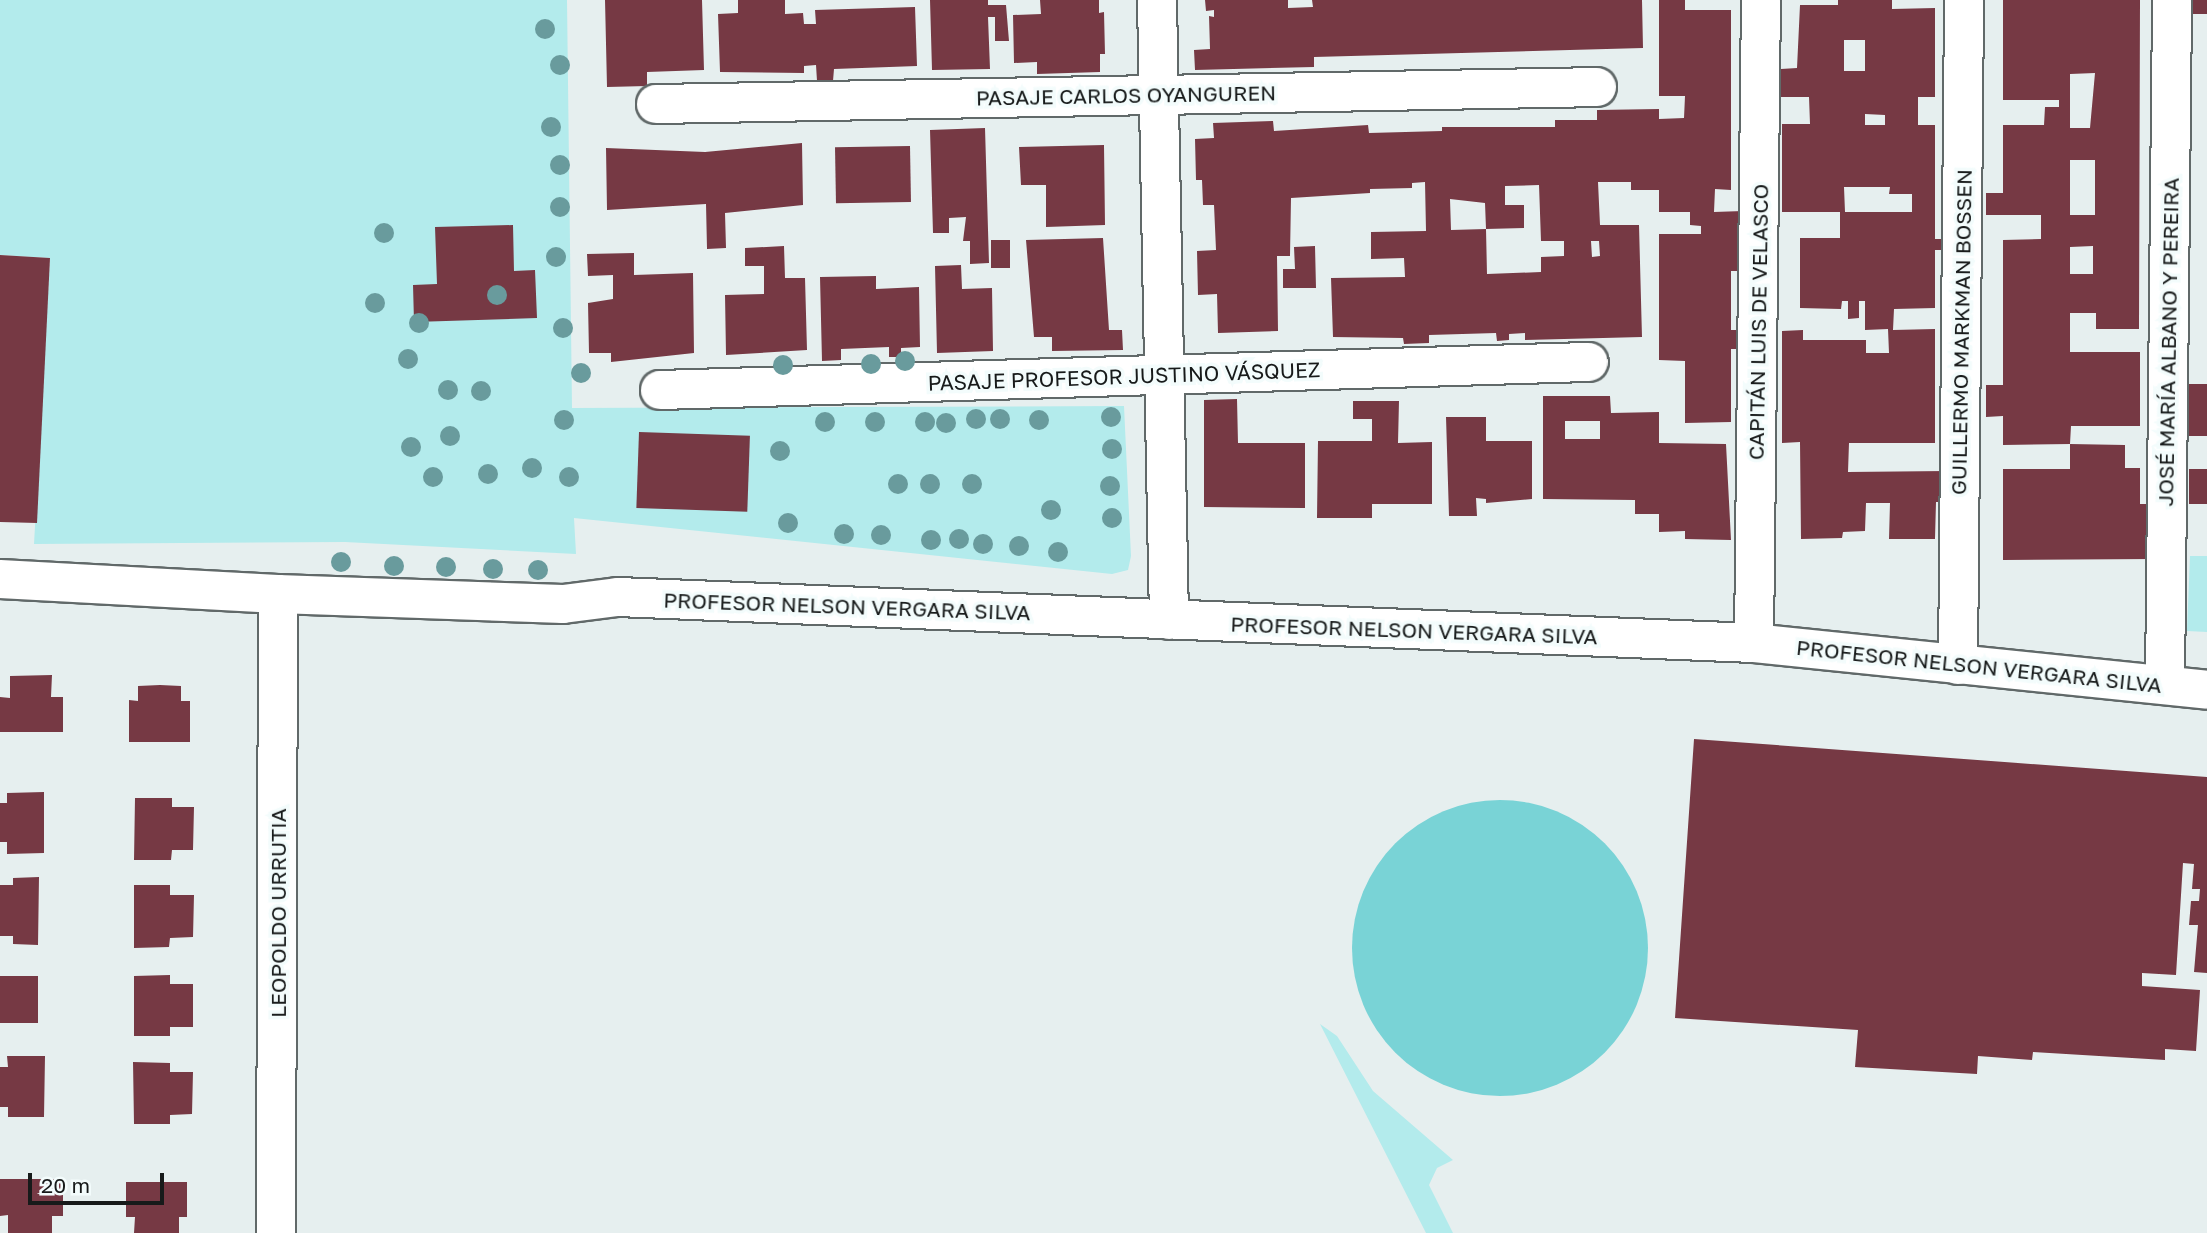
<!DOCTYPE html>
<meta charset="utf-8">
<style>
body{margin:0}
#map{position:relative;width:2207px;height:1233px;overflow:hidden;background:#e6efef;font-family:"Golos Text",sans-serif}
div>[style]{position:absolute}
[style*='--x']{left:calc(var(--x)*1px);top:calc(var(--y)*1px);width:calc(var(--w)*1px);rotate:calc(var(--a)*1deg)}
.green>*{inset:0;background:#b3ebec}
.water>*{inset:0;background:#79d3d6}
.round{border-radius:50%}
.building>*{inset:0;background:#763944;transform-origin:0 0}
.roads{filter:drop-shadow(2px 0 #616969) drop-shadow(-2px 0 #616969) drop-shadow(0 2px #616969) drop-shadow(0 -2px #616969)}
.street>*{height:38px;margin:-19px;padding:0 19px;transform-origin:19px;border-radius:19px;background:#fff}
.trees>*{width:20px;height:20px;margin:-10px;border-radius:50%;background:#699b9d}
span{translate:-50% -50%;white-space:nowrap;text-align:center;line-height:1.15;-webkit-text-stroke:7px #f3fcfc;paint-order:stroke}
.street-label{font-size:21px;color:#171a1a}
.scale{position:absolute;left:28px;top:1173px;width:136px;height:32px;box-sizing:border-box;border:4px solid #171a1a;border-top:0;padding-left:9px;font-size:21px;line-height:24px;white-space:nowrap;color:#171a1a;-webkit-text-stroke:5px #f3fcfc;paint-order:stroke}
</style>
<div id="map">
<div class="green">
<div style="clip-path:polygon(0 0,567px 0,572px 408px,1124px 406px,1131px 556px,1128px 570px,1112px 574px,574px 518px,576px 554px,345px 542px,34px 544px,50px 258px,0 255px)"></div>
<div style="clip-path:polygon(2190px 556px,2207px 556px,2207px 632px,2187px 631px)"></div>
<div style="clip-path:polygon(1320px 1024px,1337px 1036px,1373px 1091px,1453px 1160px,1437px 1168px,1429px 1185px,1453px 1233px,1426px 1233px)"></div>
</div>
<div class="water">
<div class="round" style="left:1352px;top:800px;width:296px;height:296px"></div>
</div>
<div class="building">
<div style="clip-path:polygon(605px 0,702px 0,704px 70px,647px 72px,647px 86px,607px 87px)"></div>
<div style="clip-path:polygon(738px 0,785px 0,785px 14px,803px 13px,804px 24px,816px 24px,815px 10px,915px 7px,917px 66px,834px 69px,833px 81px,817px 81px,816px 65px,804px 66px,804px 73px,720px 72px,718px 14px,738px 13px)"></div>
<div style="clip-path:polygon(930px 0,988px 0,988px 5px,1006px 5px,1009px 41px,995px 41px,995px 17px,988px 17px,990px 69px,932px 70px)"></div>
<div style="clip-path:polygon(1040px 0,1099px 0,1099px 13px,1104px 12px,1105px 54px,1100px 54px,1100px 72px,1037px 74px,1037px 62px,1014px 63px,1013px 15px,1041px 14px)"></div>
<div style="clip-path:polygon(1205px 0,1288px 0,1288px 8px,1313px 7px,1312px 0,1642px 0,1643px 48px,1314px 57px,1314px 67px,1195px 70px,1194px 50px,1210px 49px,1209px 16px,1214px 17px,1214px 10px,1206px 11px)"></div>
<div style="clip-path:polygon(evenodd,1659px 0,1685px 0,1685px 10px,1731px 10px,1731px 190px,1715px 189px,1714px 212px,1743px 211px,1743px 271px,1731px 271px,1731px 330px,1741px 330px,1741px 349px,1731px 349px,1731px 422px,1685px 423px,1685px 361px,1659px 360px,1659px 234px,1701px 234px,1701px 226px,1690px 225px,1690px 212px,1659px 212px,1659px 190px,1631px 190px,1631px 182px,1598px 182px,1600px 225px,1639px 225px,1642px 337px,1525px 340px,1525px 333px,1509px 334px,1509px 340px,1497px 341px,1496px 333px,1429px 335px,1429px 343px,1404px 344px,1403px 338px,1333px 337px,1331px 278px,1405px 277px,1404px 258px,1371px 259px,1371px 232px,1426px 231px,1425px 182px,1412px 183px,1412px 188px,1370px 189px,1370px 193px,1291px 198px,1290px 256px,1277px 256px,1278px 331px,1218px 333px,1217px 294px,1198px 295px,1197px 251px,1216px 250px,1214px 205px,1203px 205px,1202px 180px,1196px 180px,1195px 139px,1214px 138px,1213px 123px,1273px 121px,1274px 131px,1368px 125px,1369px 133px,1442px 131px,1442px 127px,1555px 127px,1555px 120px,1597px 120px,1597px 110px,1659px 109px,1659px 119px,1684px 118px,1685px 96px,1659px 96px,1659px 0,1539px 185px,1541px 241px,1564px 241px,1564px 256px,1541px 257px,1541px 272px,1487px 274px,1486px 229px,1451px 230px,1450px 199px,1485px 203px,1486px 229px,1524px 228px,1524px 205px,1505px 205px,1505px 186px,1539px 185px,1659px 0,1591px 241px,1599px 241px,1600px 256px,1592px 257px,1591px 241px)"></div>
<div style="clip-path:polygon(evenodd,1838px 0,1892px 0,1892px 9px,1935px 8px,1935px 97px,1918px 97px,1918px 125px,1935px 125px,1935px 239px,1946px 239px,1946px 250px,1935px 250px,1935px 308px,1894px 309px,1893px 330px,1935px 329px,1935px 443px,1849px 443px,1848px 472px,1947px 471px,1947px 502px,1936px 502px,1935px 539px,1889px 539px,1890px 503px,1866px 503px,1865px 531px,1843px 532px,1842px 538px,1801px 539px,1800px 442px,1782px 443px,1782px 331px,1803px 330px,1803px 340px,1866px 340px,1866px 353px,1889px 353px,1888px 329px,1865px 330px,1865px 301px,1859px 301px,1859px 318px,1848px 319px,1848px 301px,1842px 301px,1841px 309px,1800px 308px,1800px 238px,1840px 238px,1840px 212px,1782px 212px,1782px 124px,1810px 124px,1809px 97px,1781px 97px,1781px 69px,1797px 68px,1800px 5px,1838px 5px,1838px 0,1844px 40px,1865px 40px,1865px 71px,1844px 71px,1844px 40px,1838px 0,1865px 114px,1885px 115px,1885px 125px,1865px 125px,1865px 114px,1838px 0,1844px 187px,1890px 187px,1889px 194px,1912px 194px,1912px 212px,1845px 212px,1844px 187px)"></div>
<div style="clip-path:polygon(evenodd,2003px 0,2140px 0,2139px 329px,2096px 329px,2096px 313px,2070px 313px,2070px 352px,2140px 352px,2140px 426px,2071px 426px,2070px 444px,2003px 445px,2003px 416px,1986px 417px,1986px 385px,2003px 385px,2003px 240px,2041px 239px,2041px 215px,1986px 215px,1986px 193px,2003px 193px,2003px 125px,2044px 125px,2045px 107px,2059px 107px,2059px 100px,2003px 100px,2003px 0,2095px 73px,2090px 128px,2070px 128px,2070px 74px,2095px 73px,2003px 0,2070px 160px,2095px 160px,2095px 215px,2070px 215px,2070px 160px,2003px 0,2093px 246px,2093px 274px,2070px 274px,2070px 247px,2093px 246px)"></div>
<div style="left:2192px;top:0;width:15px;height:14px"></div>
<div style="clip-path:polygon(985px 128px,989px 263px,970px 264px,970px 241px,963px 241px,966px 217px,949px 218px,949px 233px,933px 233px,930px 130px)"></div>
<div style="clip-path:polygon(802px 143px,803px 205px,725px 213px,726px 248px,707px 249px,706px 204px,607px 210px,606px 148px,705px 152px)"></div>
<div style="clip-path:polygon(1104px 145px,1105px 225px,1046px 227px,1046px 185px,1021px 185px,1019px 147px)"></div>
<div style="left:910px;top:146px;width:56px;height:75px;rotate:89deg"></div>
<div style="clip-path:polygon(513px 225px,514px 271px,535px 270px,537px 318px,414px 322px,413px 285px,437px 284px,435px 227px)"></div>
<div style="clip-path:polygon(1103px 238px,1109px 330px,1122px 330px,1123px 350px,1052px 351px,1052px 337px,1034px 337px,1026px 240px)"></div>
<div style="left:1010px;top:240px;width:28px;height:19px;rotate:90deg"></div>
<div style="clip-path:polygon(784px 246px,785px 278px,805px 278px,807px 350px,726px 355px,725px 295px,764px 294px,764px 266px,745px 266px,745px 248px)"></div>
<div style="clip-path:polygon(1315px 246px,1316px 288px,1283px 288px,1283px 269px,1295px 269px,1294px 247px)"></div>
<div style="clip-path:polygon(634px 253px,634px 275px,693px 273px,694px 353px,611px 362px,611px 353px,589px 353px,588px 303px,613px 299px,613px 275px,588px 276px,587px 254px)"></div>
<div style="clip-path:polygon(0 255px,50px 258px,37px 523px,0 522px)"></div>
<div style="clip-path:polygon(961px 265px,962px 289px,992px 288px,993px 351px,937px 353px,935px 266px)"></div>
<div style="clip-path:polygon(876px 276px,876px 289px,919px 287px,920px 347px,901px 348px,901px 357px,889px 357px,889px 347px,841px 349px,841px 360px,822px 361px,820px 277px)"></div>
<div style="left:2207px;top:384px;width:52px;height:18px;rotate:90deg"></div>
<div style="clip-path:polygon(evenodd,1543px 396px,1610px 396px,1611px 413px,1659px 412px,1659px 443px,1726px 444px,1731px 540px,1685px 539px,1685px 531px,1659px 532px,1659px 514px,1635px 514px,1635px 500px,1543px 499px,1543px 396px,1565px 421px,1600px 421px,1600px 439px,1565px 439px,1565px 421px)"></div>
<div style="clip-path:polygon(1237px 399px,1238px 443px,1305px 443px,1305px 508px,1204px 507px,1204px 400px)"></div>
<div style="clip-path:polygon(1353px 401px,1399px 401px,1398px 443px,1432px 442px,1432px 504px,1372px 504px,1372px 518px,1317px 518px,1318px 441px,1372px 441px,1372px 419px,1353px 419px)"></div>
<div style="clip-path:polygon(1446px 417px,1486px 417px,1486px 441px,1532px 441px,1532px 499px,1486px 503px,1486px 499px,1476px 498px,1477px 516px,1449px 516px)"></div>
<div style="left:639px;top:432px;width:111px;height:76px;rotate:2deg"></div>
<div style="clip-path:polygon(2070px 444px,2125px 445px,2125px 468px,2140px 468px,2140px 504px,2154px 504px,2153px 559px,2003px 560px,2003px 469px,2070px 469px)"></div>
<div style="left:2207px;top:469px;width:35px;height:18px;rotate:90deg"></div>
<div style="clip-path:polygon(52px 675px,51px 697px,63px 697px,63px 732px,0 732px,0 697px,10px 698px,10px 676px)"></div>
<div style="clip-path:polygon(160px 685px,181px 686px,181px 701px,190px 701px,190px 742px,129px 742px,129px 700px,138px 701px,138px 686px)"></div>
<div style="clip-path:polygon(1694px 739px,2207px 777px,2207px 973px,2194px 972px,2198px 925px,2189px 925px,2191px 901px,2199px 901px,2200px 889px,2192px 889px,2194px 864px,2183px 863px,2176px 975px,2142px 973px,2142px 986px,2200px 990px,2196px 1051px,2165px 1049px,2165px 1060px,2033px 1052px,2032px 1060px,1978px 1056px,1977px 1074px,1855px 1067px,1858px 1030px,1675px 1018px)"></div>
<div style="clip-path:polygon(44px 792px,44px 853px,7px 854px,7px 842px,0 842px,0 803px,7px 803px,7px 793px)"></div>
<div style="clip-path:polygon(135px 798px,172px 798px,172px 807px,194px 807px,193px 850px,172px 850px,171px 860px,134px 860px)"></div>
<div style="clip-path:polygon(39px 877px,38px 945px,13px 944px,13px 936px,0 936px,0 885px,13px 885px,13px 878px)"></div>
<div style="clip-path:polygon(134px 885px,170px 885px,170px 895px,194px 895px,193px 937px,170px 938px,169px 947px,134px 948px)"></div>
<div style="clip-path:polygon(170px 975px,170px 984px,193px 984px,193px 1027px,170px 1027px,170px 1036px,134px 1036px,134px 976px)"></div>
<div style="left:0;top:976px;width:38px;height:47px"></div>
<div style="clip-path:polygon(7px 1056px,45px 1056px,44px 1117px,8px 1117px,8px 1107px,0 1107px,0 1067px,8px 1067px)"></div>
<div style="clip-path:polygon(133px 1062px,170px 1063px,170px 1072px,193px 1072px,192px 1114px,170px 1115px,170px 1124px,134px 1124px)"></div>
<div style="clip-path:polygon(0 1179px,63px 1179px,63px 1216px,52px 1216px,52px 1233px,8px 1233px,8px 1215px,0 1216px)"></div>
<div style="clip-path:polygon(126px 1182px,187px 1182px,187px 1217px,179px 1217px,179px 1233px,134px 1233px,135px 1217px,126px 1217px)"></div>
</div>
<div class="roads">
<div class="street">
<div style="--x:1157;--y:0;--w:620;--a:88.89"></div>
<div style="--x:656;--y:104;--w:941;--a:-1.03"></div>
<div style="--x:660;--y:390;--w:929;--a:-1.73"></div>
<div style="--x:0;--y:579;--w:278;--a:3.1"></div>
<div style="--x:278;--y:594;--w:285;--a:2"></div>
<div style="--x:563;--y:604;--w:55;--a:-7.3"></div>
<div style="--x:618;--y:597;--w:1137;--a:2.32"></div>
<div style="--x:1754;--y:643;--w:455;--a:5.9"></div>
<div style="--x:1754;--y:643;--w:643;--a:-89.38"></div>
<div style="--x:1958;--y:665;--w:665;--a:-89.48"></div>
<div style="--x:2165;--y:684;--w:684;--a:-89.41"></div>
<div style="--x:276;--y:1233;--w:639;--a:-89.82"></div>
</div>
</div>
<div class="trees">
<div style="left:545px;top:29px"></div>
<div style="left:560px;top:65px"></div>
<div style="left:551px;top:127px"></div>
<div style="left:560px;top:165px"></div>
<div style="left:560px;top:207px"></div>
<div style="left:384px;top:233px"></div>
<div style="left:556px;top:257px"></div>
<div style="left:497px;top:295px"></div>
<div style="left:375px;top:303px"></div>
<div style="left:419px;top:323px"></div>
<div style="left:563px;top:328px"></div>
<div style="left:408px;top:359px"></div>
<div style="left:905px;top:361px"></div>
<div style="left:871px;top:364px"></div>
<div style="left:783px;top:365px"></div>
<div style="left:581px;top:373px"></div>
<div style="left:448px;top:390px"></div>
<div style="left:481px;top:391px"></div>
<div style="left:1111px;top:417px"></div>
<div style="left:976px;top:419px"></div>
<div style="left:1000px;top:419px"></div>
<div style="left:564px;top:420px"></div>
<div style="left:1039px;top:420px"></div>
<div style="left:825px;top:422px"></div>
<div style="left:875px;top:422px"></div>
<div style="left:925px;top:422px"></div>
<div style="left:946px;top:423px"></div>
<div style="left:450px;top:436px"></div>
<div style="left:411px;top:447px"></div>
<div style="left:1112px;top:449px"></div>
<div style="left:780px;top:451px"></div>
<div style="left:532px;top:468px"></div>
<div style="left:488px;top:474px"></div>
<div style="left:433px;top:477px"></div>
<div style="left:569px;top:477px"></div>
<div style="left:898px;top:484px"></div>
<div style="left:930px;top:484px"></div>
<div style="left:972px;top:484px"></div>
<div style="left:1110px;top:486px"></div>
<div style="left:1051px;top:510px"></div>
<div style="left:1112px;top:518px"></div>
<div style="left:788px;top:523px"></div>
<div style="left:844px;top:534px"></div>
<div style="left:881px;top:535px"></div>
<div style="left:959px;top:539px"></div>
<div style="left:931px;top:540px"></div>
<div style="left:983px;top:544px"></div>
<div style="left:1019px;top:546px"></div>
<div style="left:1058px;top:552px"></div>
<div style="left:341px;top:562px"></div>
<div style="left:394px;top:566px"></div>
<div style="left:446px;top:567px"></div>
<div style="left:493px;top:569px"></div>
<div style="left:538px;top:570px"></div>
</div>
<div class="street-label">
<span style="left:1126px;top:95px;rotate:-1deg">PASAJE CARLOS OYANGUREN</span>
<span style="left:1758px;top:322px;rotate:-89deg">CAPITÁN LUIS DE VELASCO</span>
<span style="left:1961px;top:332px;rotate:-89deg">GUILLERMO MARKMAN BOSSEN</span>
<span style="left:2168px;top:342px;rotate:-89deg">JOSÉ MARÍA ALBANO Y PEREIRA</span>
<span style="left:1124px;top:376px;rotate:-2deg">PASAJE PROFESOR JUSTINO VÁSQUEZ</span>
<span style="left:847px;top:606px;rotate:2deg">PROFESOR NELSON VERGARA SILVA</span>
<span style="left:1414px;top:630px;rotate:2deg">PROFESOR NELSON VERGARA SILVA</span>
<span style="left:1979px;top:666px;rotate:6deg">PROFESOR NELSON VERGARA SILVA</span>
<span style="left:278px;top:913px;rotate:-90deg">LEOPOLDO URRUTIA</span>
</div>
<div class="scale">20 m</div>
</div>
